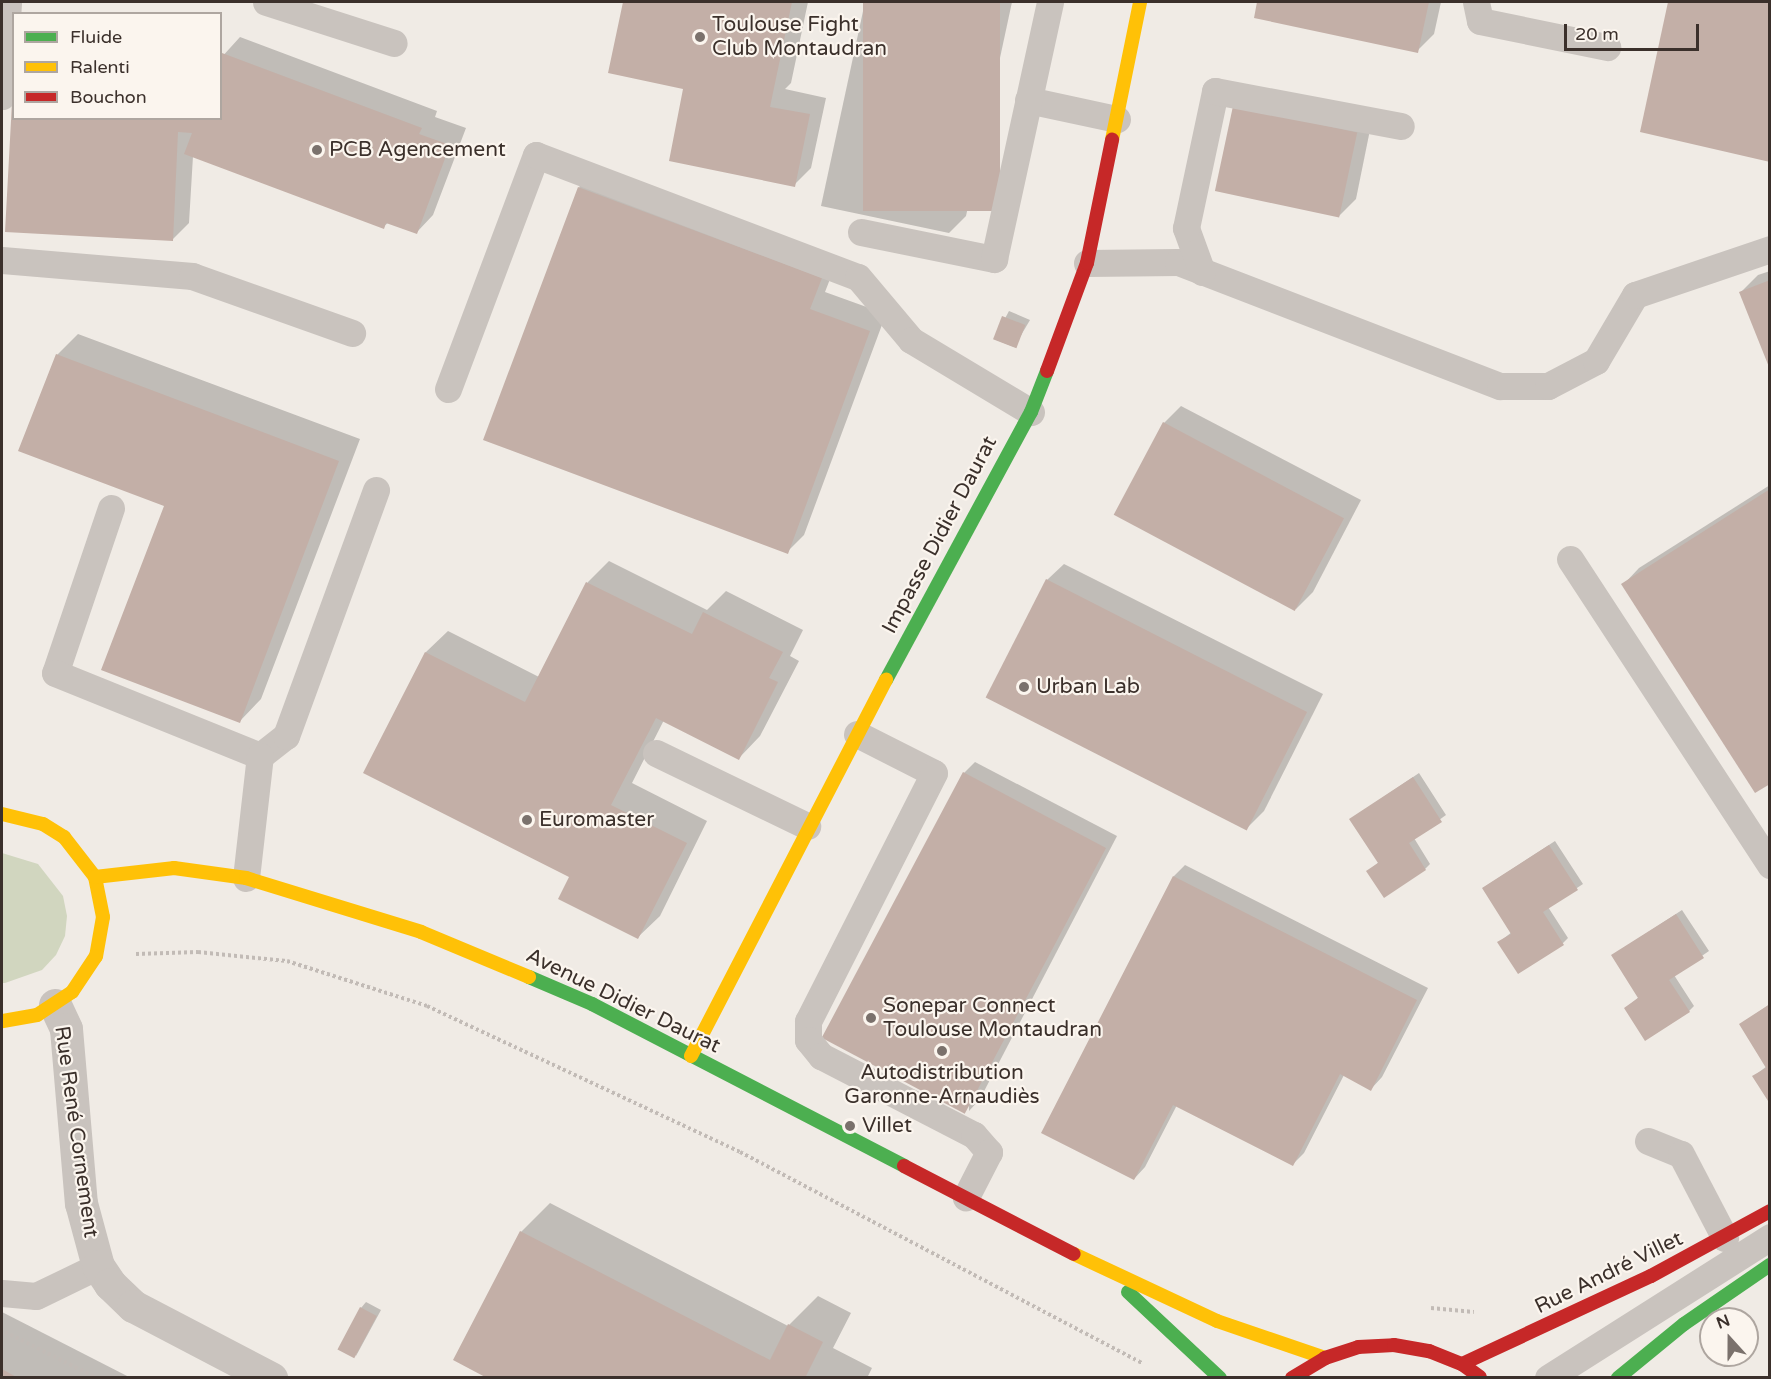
<!DOCTYPE html>
<meta charset="utf-8">
<style>
body{margin:0}
#map{position:relative;width:1771px;height:1379px;overflow:hidden;background:#f0ebe5;font-family:"Varela Round",sans-serif}
div>[style]{position:absolute}
[style*='--x']{left:calc(var(--x)*1px);top:calc(var(--y)*1px);width:calc(var(--w)*1px);rotate:calc(var(--a)*1deg)}
.green>*{inset:0;background:#d1d6bf}
.shadow>*{inset:0;background:#0003}
.building>*{inset:0;background:#c3afa7;transform-origin:0 0}
.path>*{height:4px;margin-top:-2px;transform-origin:0;background:repeating-linear-gradient(90deg,#c2bbb6 0 3px,transparent 0 6px)}
.lane>*{height:27px;margin:-13.5px;padding:0 13.5px;transform-origin:13.5px;border-radius:13.5px;background:#c9c3be}
.street>*{height:33px;margin:-16.5px;padding:0 16.5px;transform-origin:16.5px;border-radius:16.5px;background:#c9c3be}
.fast>*{height:14px;margin:-7px;padding:0 7px;transform-origin:7px;border-radius:7px;background:#4caf50}
.slow>*{height:14px;margin:-7px;padding:0 7px;transform-origin:7px;border-radius:7px;background:#ffc107}
.jam>*{height:14px;margin:-7px;padding:0 7px;transform-origin:7px;border-radius:7px;background:#c62828}
.dots>*{width:16px;height:16px;translate:-50% -50%;box-sizing:border-box;border:3px solid #fbf5ee;border-radius:50%}
span{translate:-50% -50%;white-space:nowrap;text-align:center;line-height:1.15;-webkit-text-stroke:4.5px #fbf5ee;paint-order:stroke}
.poi-label{font-size:21px;color:#3b302b}
.left{translate:0 -50%;text-align:left}
.street-label{font-size:21px;color:#3b302b}
.frame{position:absolute;inset:0;border:3px solid #3b302b;pointer-events:none}
.legend{position:absolute;left:12px;top:12px;width:210px;height:108px;box-sizing:border-box;background:#fbf5ee;border:2px solid #aea6a0;margin:0;padding:8px 10px;list-style:none;font-size:18px;color:#3b302b}
.legend li{display:flex;align-items:center;gap:12px;height:30px}
.legend b{width:30px;border:2px solid #aea6a0}
.north{position:absolute;left:1699px;top:1307px;width:60px;height:60px;box-sizing:border-box;background:#fbf5ee;border:2px solid #aea6a0;border-radius:50%;rotate:339deg;font-size:16px;font-weight:700;line-height:24px;text-align:center;color:#3b302b}
.north::after{content:'';display:block;margin:auto;width:21px;height:27px;background:#7a716c;clip-path:polygon(50% 0,100% 100%,50% 72%,0 100%)}
.scale{position:absolute;left:1564px;top:24px;width:135px;height:27px;box-sizing:border-box;border:3px solid #3b302b;border-top:0;padding-left:8px;font-size:18px;line-height:21px;white-space:nowrap;color:#3b302b;-webkit-text-stroke:4px #fbf5ee;paint-order:stroke}
</style>
<div id="map">
<div class="green">
<div style="clip-path:polygon(2px 853px,38px 864px,63px 896px,67px 916px,65px 936px,56px 955px,42px 970px,5px 983px,2px 983px)"></div>
</div>
<div class="shadow">
<div style="clip-path:polygon(625px 2px,808px 2px,791px 83px,785px 89px,826px 98px,811px 168px,794px 185px,685px 88px,610px 72px)"></div>
<div style="clip-path:polygon(865px 2px,1012px 2px,966px 216px,949px 233px,821px 206px)"></div>
<div style="clip-path:polygon(1259px 2px,1441px 2px,1434px 34px,1417px 51px,1255px 17px)"></div>
<div style="clip-path:polygon(1669px 2px,1770px 2px,1770px 160px,1642px 131px)"></div>
<div style="clip-path:polygon(240px 37px,437px 111px,435px 117px,466px 128px,433px 215px,417px 232px,389px 222px,383px 227px,193px 156px,189px 223px,172px 240px,7px 231px,14px 95px,14px 118px,220px 118px,220px 59px)"></div>
<div style="clip-path:polygon(1235px 107px,1373px 115px,1356px 199px,1339px 216px)"></div>
<div style="clip-path:polygon(596px 171px,837px 261px,825px 292px,886px 314px,804px 535px,787px 552px,579px 187px)"></div>
<div style="clip-path:polygon(1770px 271px,1770px 363px,1741px 292px,1758px 275px)"></div>
<div style="clip-path:polygon(1009px 311px,1030px 320px,1014px 347px,994px 339px)"></div>
<div style="clip-path:polygon(78px 334px,360px 439px,261px 699px,240px 721px,166px 505px,57px 355px)"></div>
<div style="clip-path:polygon(1181px 406px,1361px 500px,1313px 592px,1296px 609px,1164px 423px)"></div>
<div style="clip-path:polygon(1770px 485px,1770px 782px,1623px 585px,1639px 568px)"></div>
<div style="clip-path:polygon(609px 561px,707px 610px,726px 591px,803px 630px,790px 656px,799px 661px,760px 736px,739px 758px,664px 720px,632px 783px,707px 821px,660px 916px,638px 937px,571px 876px,365px 772px,426px 652px,448px 631px,539px 677px,588px 582px)"></div>
<div style="clip-path:polygon(1064px 564px,1323px 694px,1264px 811px,1247px 828px,1047px 580px)"></div>
<div style="clip-path:polygon(975px 762px,1117px 836px,980px 1099px,969px 1111px,964px 773px)"></div>
<div style="clip-path:polygon(1419px 773px,1446px 815px,1414px 838px,1430px 864px,1425px 869px,1368px 871px,1379px 862px,1351px 819px)"></div>
<div style="clip-path:polygon(1555px 841px,1583px 884px,1548px 907px,1568px 938px,1563px 943px,1499px 942px,1512px 932px,1483px 888px)"></div>
<div style="clip-path:polygon(1185px 865px,1428px 988px,1382px 1077px,1371px 1089px,1344px 1075px,1304px 1153px,1293px 1164px,1177px 1105px,1145px 1167px,1134px 1179px,1174px 876px)"></div>
<div style="clip-path:polygon(1682px 910px,1709px 951px,1674px 975px,1694px 1006px,1689px 1011px,1626px 1008px,1639px 997px,1613px 955px)"></div>
<div style="clip-path:polygon(1770px 1004px,1770px 1101px,1754px 1076px,1767px 1066px,1741px 1024px)"></div>
<div style="clip-path:polygon(550px 1203px,788px 1326px,818px 1296px,851px 1313px,833px 1348px,872px 1368px,867px 1378px,490px 1378px,521px 1232px)"></div>
<div style="clip-path:polygon(366px 1302px,381px 1310px,356px 1356px,361px 1308px)"></div>
<div style="clip-path:polygon(2px 1312px,131px 1378px,2px 1378px)"></div>
</div>
<div class="building">
<div style="clip-path:polygon(623px 2px,792px 2px,770px 107px,810px 114px,795px 187px,669px 161px,683px 89px,608px 73px)"></div>
<div style="left:863px;top:2px;width:137px;height:209px"></div>
<div style="clip-path:polygon(1257px 2px,1429px 2px,1418px 53px,1254px 18px)"></div>
<div style="clip-path:polygon(1668px 2px,1770px 2px,1770px 162px,1640px 132px)"></div>
<div style="clip-path:polygon(222px 53px,422px 128px,419px 134px,450px 145px,417px 234px,386px 223px,384px 229px,184px 154px,192px 133px,178px 132px,173px 241px,5px 232px,12px 102px,14px 118px,220px 118px)"></div>
<div style="left:1233px;top:106px;width:127px;height:87px;rotate:12deg"></div>
<div style="clip-path:polygon(578px 187px,822px 278px,810px 309px,870px 331px,788px 554px,483px 440px)"></div>
<div style="clip-path:polygon(1770px 280px,1770px 367px,1769px 367px,1739px 292px)"></div>
<div style="left:1002px;top:316px;width:25px;height:25px;rotate:21deg"></div>
<div style="clip-path:polygon(56px 354px,339px 461px,240px 723px,101px 670px,164px 506px,18px 451px)"></div>
<div style="left:1163px;top:422px;width:205px;height:105px;rotate:28deg"></div>
<div style="clip-path:polygon(1770px 489px,1770px 784px,1755px 793px,1621px 584px)"></div>
<div style="left:1046px;top:579px;width:293px;height:133px;rotate:27deg"></div>
<div style="clip-path:polygon(586px 582px,692px 634px,703px 612px,783px 652px,769px 678px,778px 682px,739px 760px,656px 718px,611px 805px,687px 843px,638px 939px,558px 899px,569px 877px,363px 773px,425px 652px,525px 702px)"></div>
<div style="left:963px;top:772px;width:162px;height:301px;rotate:28deg"></div>
<div style="clip-path:polygon(1413px 777px,1442px 822px,1409px 843px,1426px 870px,1384px 898px,1366px 871px,1378px 863px,1349px 819px)"></div>
<div style="clip-path:polygon(1549px 845px,1578px 890px,1543px 912px,1564px 945px,1518px 974px,1497px 942px,1511px 934px,1482px 888px)"></div>
<div style="clip-path:polygon(1173px 876px,1417px 1000px,1371px 1091px,1340px 1074px,1293px 1166px,1173px 1105px,1134px 1180px,1041px 1133px)"></div>
<div style="clip-path:polygon(1676px 914px,1704px 958px,1669px 980px,1690px 1012px,1645px 1041px,1624px 1008px,1638px 998px,1611px 955px)"></div>
<div style="clip-path:polygon(1770px 1004px,1770px 1104px,1752px 1076px,1766px 1068px,1739px 1024px)"></div>
<div style="clip-path:polygon(520px 1231px,770px 1360px,788px 1324px,823px 1342px,805px 1378px,487px 1378px,453px 1360px)"></div>
<div style="left:360px;top:1307px;width:19px;height:48px;rotate:28deg"></div>
<div style="clip-path:polygon(2px 1369px,18px 1378px,2px 1378px)"></div>
</div>
<div class="path">
<div style="--x:136;--y:954;--w:62;--a:-1.8"></div>
<div style="--x:198;--y:952;--w:89;--a:5.8"></div>
<div style="--x:287;--y:961;--w:147;--a:17.8"></div>
<div style="--x:427;--y:1006;--w:345;--a:25"></div>
<div style="--x:740;--y:1152;--w:455;--a:27.7"></div>
<div style="--x:1431;--y:1308;--w:43;--a:5.3"></div>
<div style="--x:5;--y:1332;--w:103;--a:26.6"></div>
</div>
<div class="lane">
<div style="--x:266;--y:2;--w:134;--a:17.8"></div>
<div style="--x:1476;--y:2;--w:19;--a:78"></div>
<div style="--x:1480;--y:21;--w:130;--a:11.6"></div>
<div style="--x:2;--y:96;--w:94;--a:-86.3"></div>
<div style="--x:1028;--y:100;--w:91;--a:12.1"></div>
<div style="--x:861;--y:232;--w:136;--a:11.5"></div>
<div style="--x:994;--y:259;--w:263;--a:-77.7"></div>
<div style="--x:2;--y:260;--w:191;--a:4.8"></div>
<div style="--x:192;--y:276;--w:170;--a:19.6"></div>
<div style="--x:1087;--y:263;--w:91;--a:-0.6"></div>
<div style="--x:1178;--y:262;--w:345;--a:21.1"></div>
<div style="--x:1500;--y:386;--w:48;--a:0"></div>
<div style="--x:1548;--y:386;--w:54;--a:-27.5"></div>
<div style="--x:1596;--y:361;--w:77;--a:-59.4"></div>
<div style="--x:1635;--y:295;--w:143;--a:-18.8"></div>
<div style="--x:1202;--y:272;--w:47;--a:-110"></div>
<div style="--x:1186;--y:228;--w:140;--a:-78"></div>
<div style="--x:1215;--y:91;--w:189;--a:10.7"></div>
<div style="--x:448;--y:389;--w:250;--a:-69.4"></div>
<div style="--x:536;--y:155;--w:344;--a:20.8"></div>
<div style="--x:858;--y:277;--w:82;--a:49.9"></div>
<div style="--x:911;--y:340;--w:140;--a:31"></div>
<div style="--x:111;--y:508;--w:174;--a:108.7"></div>
<div style="--x:55;--y:673;--w:221;--a:22"></div>
<div style="--x:260;--y:756;--w:33;--a:-38"></div>
<div style="--x:286;--y:736;--w:262;--a:-69.9"></div>
<div style="--x:1570;--y:559;--w:366;--a:56.8"></div>
<div style="--x:857;--y:734;--w:86;--a:26.9"></div>
<div style="--x:934;--y:773;--w:278;--a:116.9"></div>
<div style="--x:808;--y:1021;--w:19;--a:90"></div>
<div style="--x:808;--y:1040;--w:21;--a:51"></div>
<div style="--x:821;--y:1056;--w:172;--a:27.3"></div>
<div style="--x:974;--y:1135;--w:23;--a:49"></div>
<div style="--x:989;--y:1152;--w:51;--a:117.1"></div>
<div style="--x:656;--y:753;--w:168;--a:25.8"></div>
<div style="--x:246;--y:878;--w:123;--a:-83.5"></div>
<div style="--x:1648;--y:1141;--w:35;--a:22"></div>
<div style="--x:1681;--y:1154;--w:95;--a:62.4"></div>
<div style="--x:2;--y:1293;--w:34;--a:5"></div>
<div style="--x:36;--y:1296;--w:69;--a:-25.8"></div>
<div style="--x:1548;--y:1378;--w:263;--a:-32.4"></div>
</div>
<div class="street">
<div style="--x:55;--y:1005;--w:26;--a:65"></div>
<div style="--x:66;--y:1029;--w:175;--a:85.1"></div>
<div style="--x:81;--y:1203;--w:65;--a:74.9"></div>
<div style="--x:98;--y:1266;--w:22;--a:56"></div>
<div style="--x:110;--y:1284;--w:32;--a:44"></div>
<div style="--x:133;--y:1306;--w:156;--a:27.6"></div>
</div>
<div class="fast">
<div style="--x:886;--y:680;--w:305;--a:-61.6"></div>
<div style="--x:1031;--y:412;--w:44;--a:-68.7"></div>
<div style="--x:529;--y:977;--w:69;--a:23.2"></div>
<div style="--x:592;--y:1004;--w:352;--a:27.4"></div>
<div style="--x:1128;--y:1292;--w:126;--a:43.1"></div>
<div style="--x:1618;--y:1378;--w:85;--a:-39.3"></div>
<div style="--x:1684;--y:1324;--w:104;--a:-34.5"></div>
</div>
<div class="slow">
<div style="--x:1112;--y:140;--w:141;--a:-78.5"></div>
<div style="--x:2;--y:814;--w:42;--a:13.7"></div>
<div style="--x:43;--y:824;--w:25;--a:32"></div>
<div style="--x:64;--y:837;--w:51;--a:52.2"></div>
<div style="--x:95;--y:877;--w:41;--a:78.7"></div>
<div style="--x:103;--y:917;--w:40;--a:100"></div>
<div style="--x:96;--y:956;--w:43;--a:123.7"></div>
<div style="--x:72;--y:992;--w:42;--a:146.7"></div>
<div style="--x:37;--y:1015;--w:36;--a:170"></div>
<div style="--x:95;--y:877;--w:80;--a:-6.5"></div>
<div style="--x:174;--y:868;--w:73;--a:7.9"></div>
<div style="--x:246;--y:878;--w:183;--a:17.1"></div>
<div style="--x:421;--y:932;--w:117;--a:22.6"></div>
<div style="--x:691;--y:1056;--w:424;--a:-62.6"></div>
<div style="--x:1074;--y:1254;--w:158;--a:25.1"></div>
<div style="--x:1217;--y:1321;--w:114;--a:18.9"></div>
</div>
<div class="jam">
<div style="--x:1047;--y:371;--w:115;--a:-69.7"></div>
<div style="--x:1087;--y:263;--w:126;--a:-78.5"></div>
<div style="--x:904;--y:1166;--w:191;--a:27.4"></div>
<div style="--x:1462;--y:1364;--w:208;--a:-25"></div>
<div style="--x:1651;--y:1276;--w:136;--a:-28.6"></div>
<div style="--x:1292;--y:1378;--w:39;--a:-31"></div>
<div style="--x:1325;--y:1358;--w:35;--a:-18"></div>
<div style="--x:1358;--y:1347;--w:36;--a:-3"></div>
<div style="--x:1394;--y:1345;--w:36;--a:10"></div>
<div style="--x:1429;--y:1351;--w:35;--a:22"></div>
<div style="--x:1462;--y:1364;--w:22;--a:36"></div>
</div>
<div class="dots">
<div style="left:700px;top:37px;background:#7a716c"></div>
<div style="left:317px;top:150px;background:#7a716c"></div>
<div style="left:1024px;top:687px;background:#7a716c"></div>
<div style="left:527px;top:820px;background:#7a716c"></div>
<div style="left:871px;top:1018px;background:#7a716c"></div>
<div style="left:942px;top:1051px;background:#7a716c"></div>
<div style="left:850px;top:1126px;background:#7a716c"></div>
</div>
<div class="poi-label">
<span class="left" style="left:712px;top:37px">Toulouse Fight<br>Club Montaudran</span>
<span class="left" style="left:329px;top:150px">PCB Agencement</span>
<span class="left" style="left:1036px;top:687px">Urban Lab</span>
<span class="left" style="left:539px;top:820px">Euromaster</span>
<span class="left" style="left:883px;top:1018px">Sonepar Connect<br>Toulouse Montaudran</span>
<span style="left:942px;top:1085px">Autodistribution<br>Garonne-Arnaudiès</span>
<span class="left" style="left:862px;top:1126px">Villet</span>
</div>
<div class="street-label">
<span style="left:940px;top:535px;rotate:-62deg">Impasse Didier Daurat</span>
<span style="left:623px;top:1001px;rotate:26deg">Avenue Didier Daurat</span>
<span style="left:76px;top:1132px;rotate:82deg">Rue René Cornement</span>
<span style="left:1609px;top:1273px;rotate:-26deg">Rue André Villet</span>
</div>
<div class="frame"></div>
<ul class="legend">
<li><b style="height:8px;background:#4caf50"></b>Fluide</li>
<li><b style="height:8px;background:#ffc107"></b>Ralenti</li>
<li><b style="height:8px;background:#c62828"></b>Bouchon</li>
</ul>
<div class="north">N</div>
<div class="scale">20 m</div>
</div>
